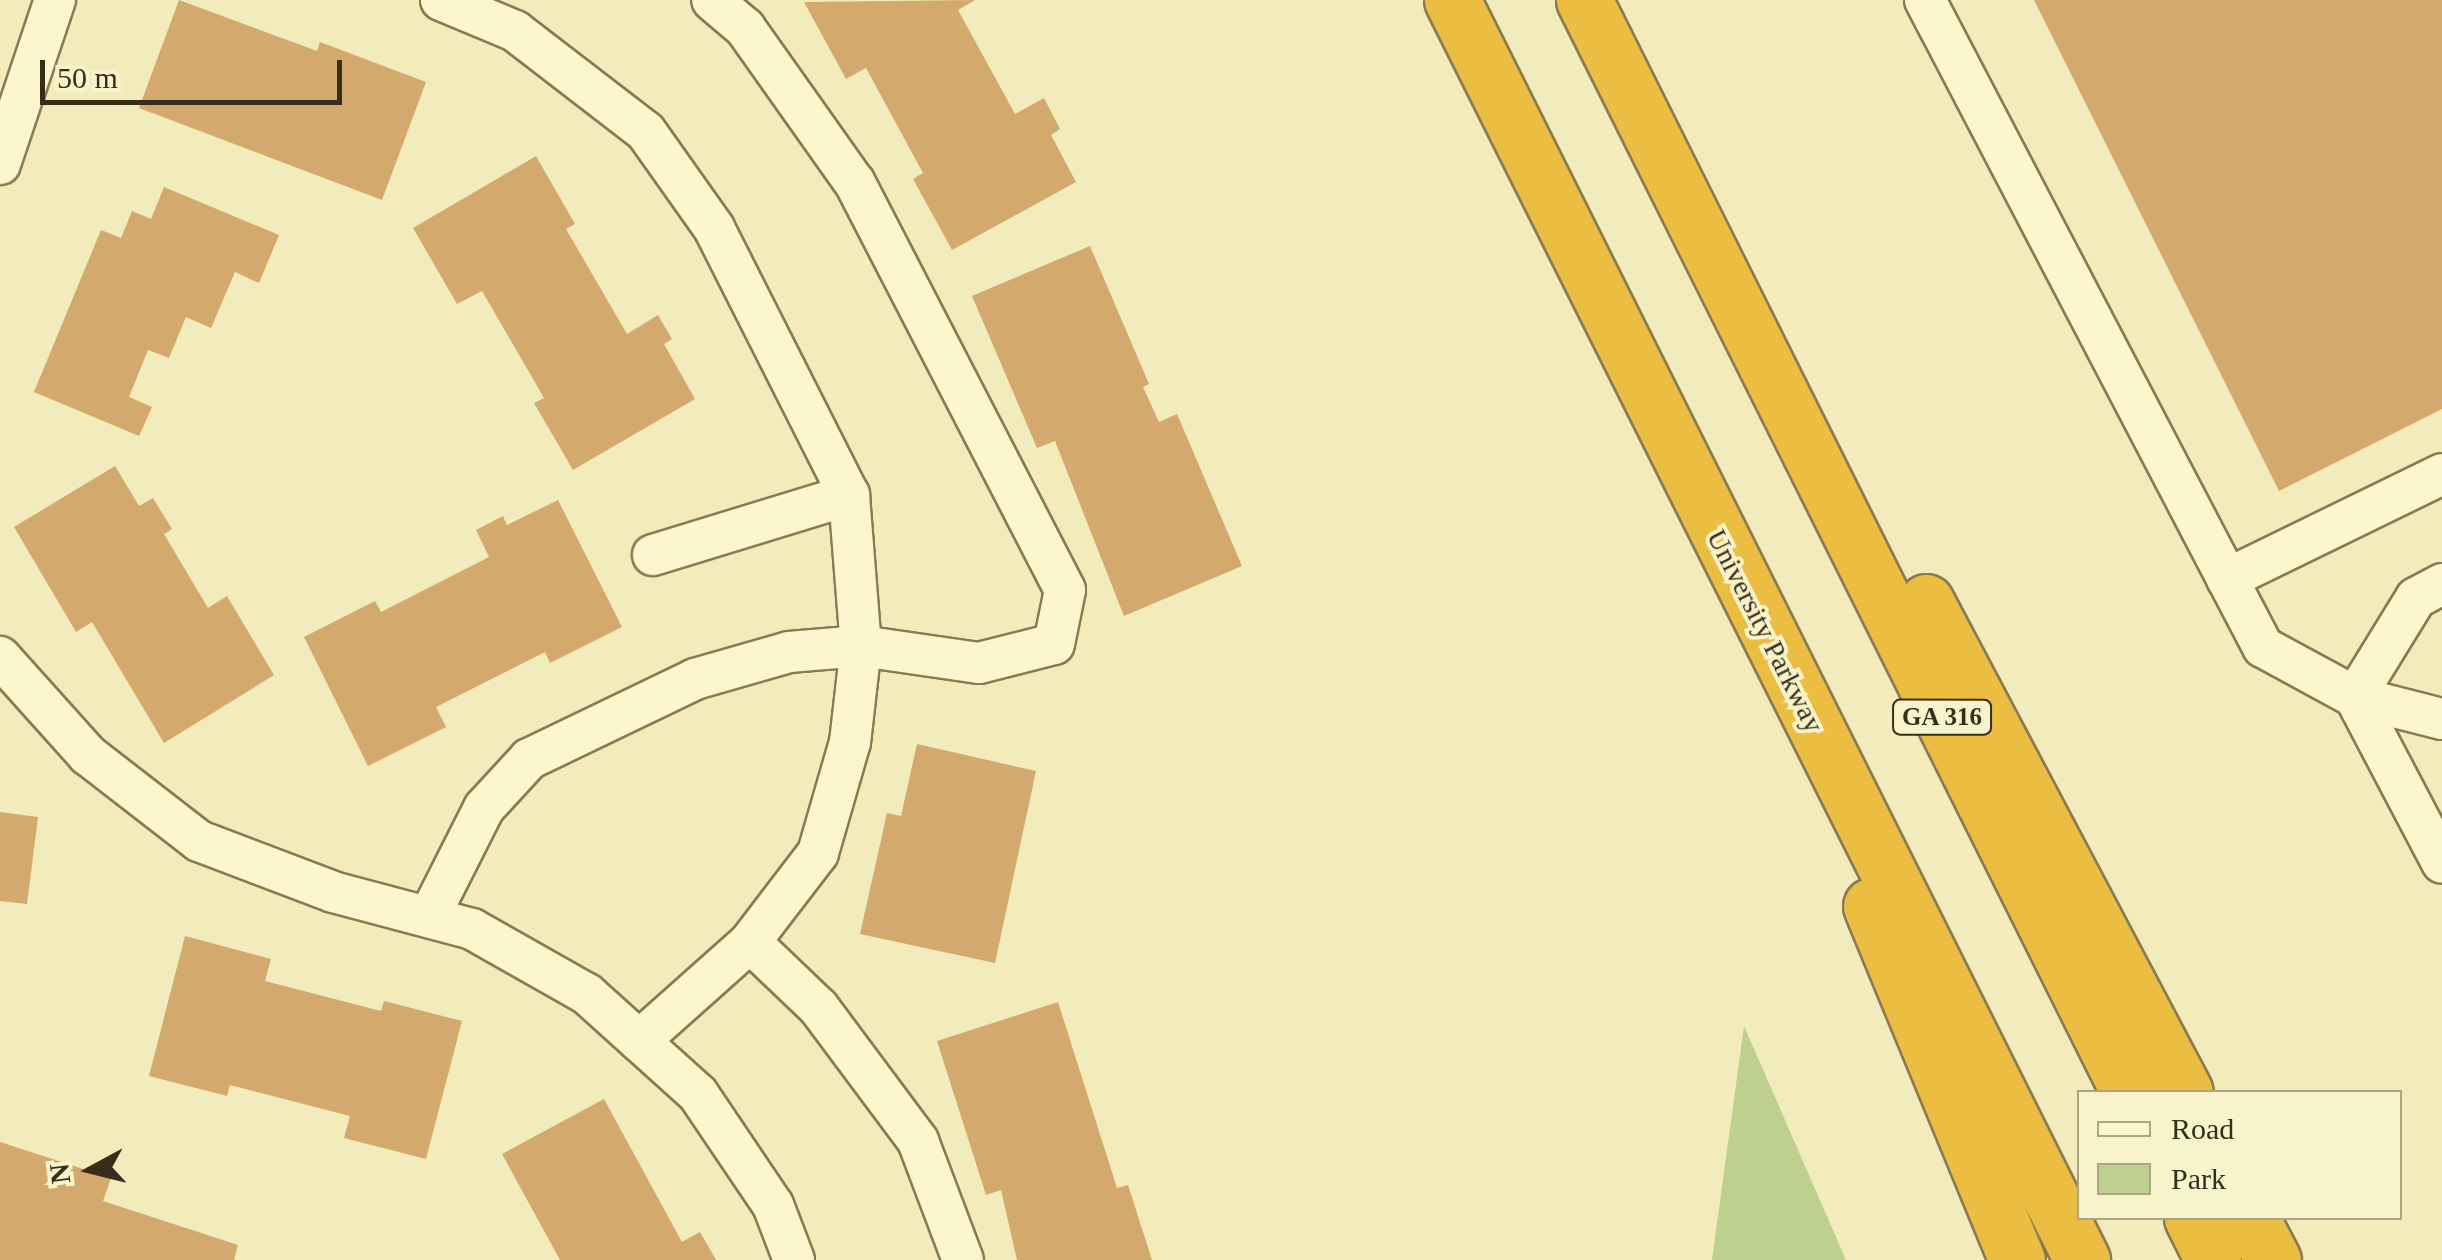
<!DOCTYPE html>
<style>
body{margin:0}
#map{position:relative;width:2442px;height:1260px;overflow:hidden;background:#f2ebbb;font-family:Georgia,serif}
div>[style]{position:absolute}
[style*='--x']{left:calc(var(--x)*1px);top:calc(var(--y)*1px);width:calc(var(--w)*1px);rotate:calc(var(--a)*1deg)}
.green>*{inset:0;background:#bdd08e}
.building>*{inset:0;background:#d4a96d}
.roads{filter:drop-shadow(2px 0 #8a7a53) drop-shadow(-2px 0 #8a7a53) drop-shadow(0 2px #8a7a53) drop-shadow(0 -2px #8a7a53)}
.minor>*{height:40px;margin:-20px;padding:0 20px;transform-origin:20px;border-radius:20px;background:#fcf6ce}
.highway>*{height:55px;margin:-27.5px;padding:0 27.5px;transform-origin:27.5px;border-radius:27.5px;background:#ebbe41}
span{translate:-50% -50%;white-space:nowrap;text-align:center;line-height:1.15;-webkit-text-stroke:8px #f9f3cb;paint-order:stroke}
.shield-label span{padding:2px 8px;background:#f9f3cb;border:2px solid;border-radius:8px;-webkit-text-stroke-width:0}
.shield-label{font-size:25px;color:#382d1a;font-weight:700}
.street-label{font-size:28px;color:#382d1a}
.legend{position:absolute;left:2077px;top:1090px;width:325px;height:130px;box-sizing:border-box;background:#f9f3cb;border:2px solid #aca484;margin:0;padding:12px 18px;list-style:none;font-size:30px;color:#382d1a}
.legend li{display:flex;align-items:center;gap:20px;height:50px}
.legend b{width:50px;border:2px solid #aca484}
.north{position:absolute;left:40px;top:1120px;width:100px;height:100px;-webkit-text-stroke:8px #f9f3cb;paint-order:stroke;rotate:263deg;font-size:28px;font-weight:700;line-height:40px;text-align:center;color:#382d1a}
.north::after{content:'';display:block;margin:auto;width:35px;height:45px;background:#382d1a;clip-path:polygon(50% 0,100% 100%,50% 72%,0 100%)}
.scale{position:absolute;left:40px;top:60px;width:302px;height:45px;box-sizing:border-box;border:5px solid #382d1a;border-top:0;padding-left:12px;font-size:30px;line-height:35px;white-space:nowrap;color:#382d1a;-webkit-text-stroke:8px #f9f3cb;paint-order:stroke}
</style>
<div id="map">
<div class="green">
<div style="clip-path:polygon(1744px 1026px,1846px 1260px,1712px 1260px)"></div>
</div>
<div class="building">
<div style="clip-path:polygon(179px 0,317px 51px,320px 42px,426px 82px,382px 200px,139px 108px)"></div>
<div style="clip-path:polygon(975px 0,958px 10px,1015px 114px,1044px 98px,1060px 129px,1051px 135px,1076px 182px,952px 250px,913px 179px,923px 173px,866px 68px,846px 79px,804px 2px)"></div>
<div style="clip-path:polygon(2034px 0,2442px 0,2442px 409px,2279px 491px)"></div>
<div style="clip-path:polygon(536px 156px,575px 224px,566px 229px,627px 334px,658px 315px,672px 339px,664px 344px,695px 399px,573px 470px,534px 403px,544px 398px,482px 291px,457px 304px,413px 228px)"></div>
<div style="clip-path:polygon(164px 187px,279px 235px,259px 283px,235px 272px,211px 328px,186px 317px,169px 358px,148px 350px,129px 397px,152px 407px,139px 436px,34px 392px,101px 230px,121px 238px,132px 211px,151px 219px)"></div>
<div style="clip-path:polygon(1090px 246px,1149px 384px,1143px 387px,1159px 422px,1177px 414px,1242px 566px,1124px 616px,1055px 441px,1037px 448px,972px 296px)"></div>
<div style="clip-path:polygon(115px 466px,139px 506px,153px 498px,172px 529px,164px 534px,208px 608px,227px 596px,274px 675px,164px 743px,92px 622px,76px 632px,14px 527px)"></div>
<div style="clip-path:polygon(558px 500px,622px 627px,550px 663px,545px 652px,436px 707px,446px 727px,368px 766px,304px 637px,375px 601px,381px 612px,489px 557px,476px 530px,503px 516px,507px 525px)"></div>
<div style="clip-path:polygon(917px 744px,1036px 771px,995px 963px,860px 934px,887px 813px,901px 816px)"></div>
<div style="clip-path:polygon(0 812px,38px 817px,27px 904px,0 901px)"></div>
<div style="clip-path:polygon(185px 936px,271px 959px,265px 981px,381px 1011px,384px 1001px,462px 1021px,426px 1159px,344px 1138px,350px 1116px,230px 1085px,227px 1096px,149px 1076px)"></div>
<div style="clip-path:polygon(1058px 1002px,1117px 1188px,1128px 1185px,1152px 1260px,1017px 1260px,1001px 1190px,986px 1195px,937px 1041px)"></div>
<div style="clip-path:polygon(604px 1099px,682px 1242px,700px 1232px,716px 1260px,560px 1260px,502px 1154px)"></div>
<div style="clip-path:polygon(0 1142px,111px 1178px,103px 1201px,238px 1245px,234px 1260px,0 1260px)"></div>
</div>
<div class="roads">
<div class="minor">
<div style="--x:441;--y:0;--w:80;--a:22.7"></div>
<div style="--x:515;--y:31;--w:165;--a:37.6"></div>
<div style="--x:646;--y:132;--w:118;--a:54.7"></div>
<div style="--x:714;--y:228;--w:299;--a:63.2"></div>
<div style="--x:849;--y:495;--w:151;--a:85.5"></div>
<div style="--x:861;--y:646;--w:119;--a:8.2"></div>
<div style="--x:979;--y:663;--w:77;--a:-14.2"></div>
<div style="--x:1054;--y:644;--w:55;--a:-78.5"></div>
<div style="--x:1065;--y:590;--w:459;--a:-117.3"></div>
<div style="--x:854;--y:182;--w:189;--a:-125.3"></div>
<div style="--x:745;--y:28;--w:43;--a:-139.7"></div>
<div style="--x:1925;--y:0;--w:730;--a:62.42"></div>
<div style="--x:2263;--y:647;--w:105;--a:28.5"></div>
<div style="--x:2355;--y:697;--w:90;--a:14.2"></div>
<div style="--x:0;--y:164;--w:173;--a:-71.5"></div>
<div style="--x:653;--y:555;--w:205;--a:-17"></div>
<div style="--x:2227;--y:579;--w:239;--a:-26"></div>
<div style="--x:0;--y:657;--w:132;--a:48.1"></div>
<div style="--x:88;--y:755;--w:140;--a:37.8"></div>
<div style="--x:199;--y:841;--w:143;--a:20.8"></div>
<div style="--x:333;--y:892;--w:144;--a:14.9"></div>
<div style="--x:472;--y:929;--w:132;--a:29.5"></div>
<div style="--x:587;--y:994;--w:149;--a:42"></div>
<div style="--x:698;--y:1094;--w:134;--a:56"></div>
<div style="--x:773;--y:1205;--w:59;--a:69.1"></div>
<div style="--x:2355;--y:697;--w:187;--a:62.3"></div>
<div style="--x:2355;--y:697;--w:116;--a:-58.4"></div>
<div style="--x:2416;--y:598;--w:30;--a:-28"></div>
<div style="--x:429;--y:917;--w:122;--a:-63.2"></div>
<div style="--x:484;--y:808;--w:67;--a:-47.4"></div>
<div style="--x:529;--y:759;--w:184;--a:-25.7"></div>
<div style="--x:695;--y:679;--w:98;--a:-16"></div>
<div style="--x:789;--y:652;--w:72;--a:-4.8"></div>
<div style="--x:861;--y:646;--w:97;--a:96.5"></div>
<div style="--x:850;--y:742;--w:116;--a:106.1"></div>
<div style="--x:818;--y:853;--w:112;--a:127.4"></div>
<div style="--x:639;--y:1041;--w:149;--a:-41.7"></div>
<div style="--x:750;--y:942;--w:95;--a:43.7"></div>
<div style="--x:819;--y:1008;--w:166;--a:53.3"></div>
<div style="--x:918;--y:1141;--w:127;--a:69.3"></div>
</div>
<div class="highway">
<div style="--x:1452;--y:0;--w:1409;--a:63.43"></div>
<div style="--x:1584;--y:0;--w:1220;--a:63.48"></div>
<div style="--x:1926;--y:602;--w:554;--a:62.14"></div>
<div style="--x:1871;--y:906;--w:383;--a:67.6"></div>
<div style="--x:2192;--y:1218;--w:47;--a:63.4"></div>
<div style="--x:2251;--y:1218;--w:47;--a:62.4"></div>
</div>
</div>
<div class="shield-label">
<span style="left:1942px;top:717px">GA 316</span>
</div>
<div class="street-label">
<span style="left:1765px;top:631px;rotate:63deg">University Parkway</span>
</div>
<ul class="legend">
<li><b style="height:12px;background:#fcf6ce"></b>Road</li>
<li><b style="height:28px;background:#bdd08e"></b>Park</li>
</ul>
<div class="north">N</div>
<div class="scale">50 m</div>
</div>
